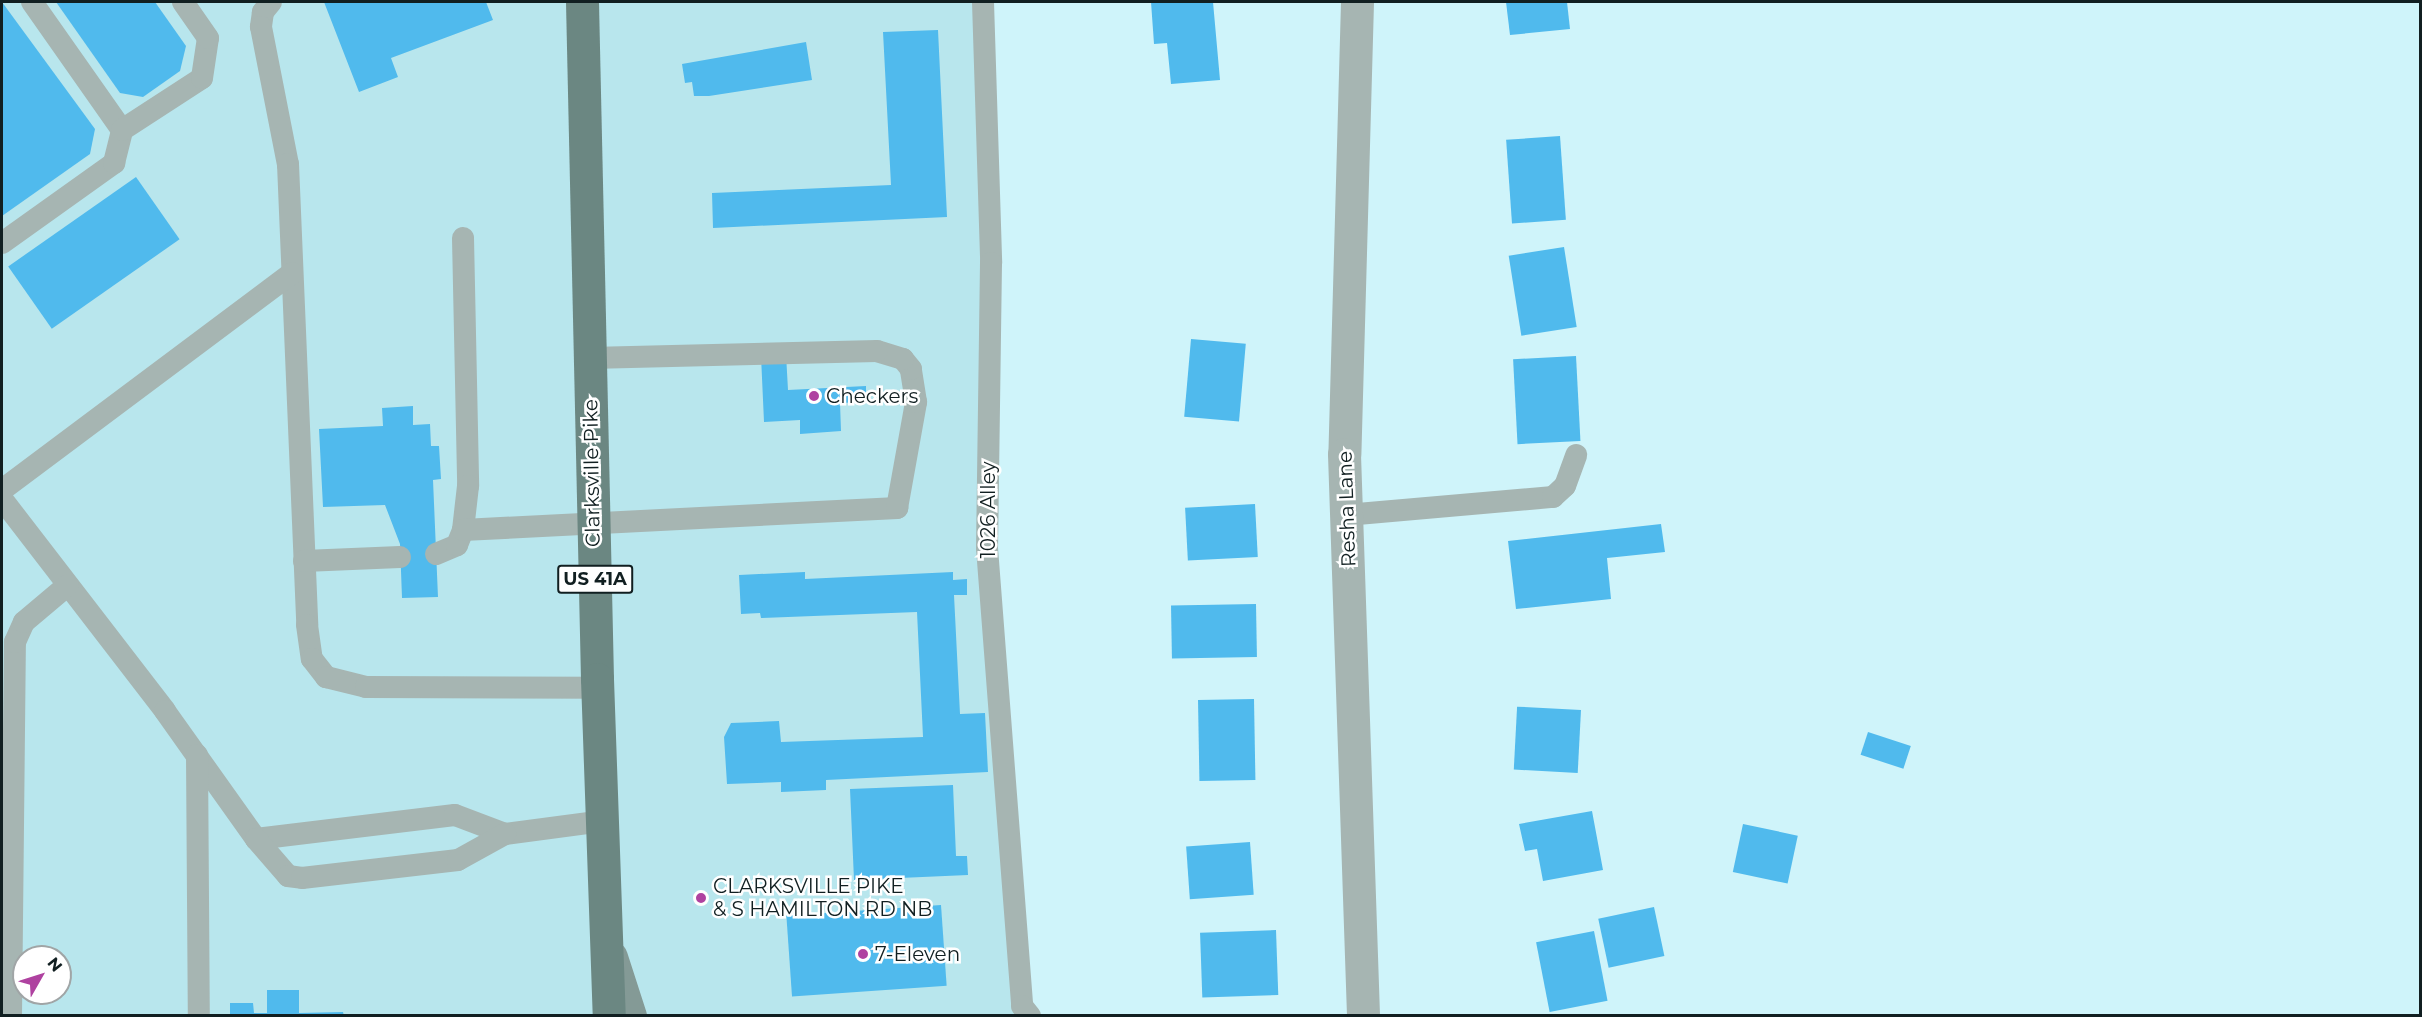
<!DOCTYPE html>
<style>
body{margin:0}
#map{position:relative;width:2422px;height:1017px;overflow:hidden;background:#cff4fa;font-family:Montserrat,sans-serif}
div>[style]{position:absolute}
[style*='--x']{left:calc(var(--x)*1px);top:calc(var(--y)*1px);width:calc(var(--w)*1px);rotate:calc(var(--a)*1deg)}
.built>*{inset:0;background:#b8e6ed}
.building>*{inset:0;background:#50baed;transform-origin:0 0}
.service>*{height:22px;margin:-11px;padding:0 11px;transform-origin:11px;border-radius:11px;background:#a6b5b2}
.minor>*{height:33px;margin:-16.5px;padding:0 16.5px;transform-origin:16.5px;border-radius:16.5px;background:#a6b5b2}
.secondary>*{height:33px;margin:-16.5px;padding:0 16.5px;transform-origin:16.5px;border-radius:16.5px;background:#849a96}
.primary>*{height:33px;margin:-16.5px;padding:0 16.5px;transform-origin:16.5px;border-radius:16.5px;background:#6b8782}
.dots>*{width:16px;height:16px;translate:-50% -50%;box-sizing:border-box;border:3px solid #fff;border-radius:50%}
span{translate:-50% -50%;white-space:nowrap;text-align:center;line-height:1.15;-webkit-text-stroke:5px #fff;paint-order:stroke}
.shield-label span{padding:2px 4px;background:#fff;border:2px solid;border-radius:4px;-webkit-text-stroke-width:0}
.shield-label{font-size:18px;color:#111f21;font-weight:700}
.poi-label{font-size:20px;color:#111f21}
.left{translate:0 -50%;text-align:left}
.street-label{font-size:20px;color:#111f21}
.frame{position:absolute;inset:0;border:3px solid #111f21;pointer-events:none}
.north{position:absolute;left:12px;top:945px;width:60px;height:60px;box-sizing:border-box;background:#fff;border:2px solid #a0a5a6;border-radius:50%;rotate:51deg;font-size:16px;font-weight:700;line-height:24px;text-align:center;color:#111f21}
.north::after{content:'';display:block;margin:auto;width:21px;height:27px;background:#af42a0;clip-path:polygon(50% 0,100% 100%,50% 72%,0 100%)}
</style>
<div id="map">
<div class="built">
<div style="clip-path:polygon(evenodd,2px 2px,983px 2px,987px 548px,1030px 1015px,2px 1016px,2px 2px,24px 957px,60px 957px,60px 993px,24px 993px,24px 957px)"></div>
</div>
<div class="building">
<div style="clip-path:polygon(2px 2px,95px 129px,90px 154px,2px 216px)"></div>
<div style="clip-path:polygon(56px 2px,155px 2px,186px 46px,180px 71px,143px 97px,120px 93px)"></div>
<div style="clip-path:polygon(324px 2px,486px 2px,493px 20px,391px 58px,398px 77px,359px 92px)"></div>
<div style="clip-path:polygon(1151px 2px,1213px 2px,1220px 80px,1171px 84px,1167px 43px,1154px 44px)"></div>
<div style="clip-path:polygon(1506px 2px,1567px 2px,1570px 29px,1510px 35px)"></div>
<div style="clip-path:polygon(938px 30px,947px 217px,713px 228px,712px 193px,891px 185px,883px 32px)"></div>
<div style="clip-path:polygon(806px 42px,812px 80px,709px 96px,694px 96px,692px 82px,685px 83px,682px 64px)"></div>
<div style="left:1560px;top:136px;width:84px;height:54px;rotate:86deg"></div>
<div style="left:136px;top:177px;width:76px;height:156px;rotate:55deg"></div>
<div style="left:1564px;top:247px;width:81px;height:56px;rotate:81deg"></div>
<div style="left:1191px;top:339px;width:55px;height:78px;rotate:5deg"></div>
<div style="clip-path:polygon(786px 354px,788px 390px,866px 386px,866px 402px,840px 403px,841px 431px,800px 434px,800px 420px,764px 422px,761px 356px)"></div>
<div style="left:1576px;top:356px;width:85px;height:63px;rotate:87deg"></div>
<div style="clip-path:polygon(413px 406px,413px 425px,430px 424px,431px 446px,439px 446px,441px 479px,433px 480px,438px 597px,402px 598px,400px 544px,385px 505px,323px 507px,319px 429px,383px 426px,382px 408px)"></div>
<div style="left:1255px;top:504px;width:53px;height:70px;rotate:87deg"></div>
<div style="clip-path:polygon(1661px 524px,1665px 552px,1607px 558px,1611px 599px,1516px 609px,1508px 541px)"></div>
<div style="clip-path:polygon(805px 572px,805px 579px,953px 572px,953px 580px,967px 579px,967px 595px,954px 595px,960px 714px,985px 713px,988px 772px,826px 780px,826px 790px,781px 792px,781px 782px,727px 784px,724px 737px,731px 723px,779px 721px,781px 742px,923px 737px,917px 612px,761px 618px,760px 613px,741px 614px,739px 575px)"></div>
<div style="left:1256px;top:604px;width:53px;height:85px;rotate:89deg"></div>
<div style="left:1254px;top:699px;width:81px;height:56px;rotate:89deg"></div>
<div style="left:1581px;top:710px;width:63px;height:64px;rotate:93deg"></div>
<div style="left:1868px;top:732px;width:45px;height:24px;rotate:18deg"></div>
<div style="clip-path:polygon(953px 785px,956px 856px,967px 856px,968px 875px,854px 880px,850px 789px)"></div>
<div style="clip-path:polygon(1592px 811px,1603px 870px,1543px 881px,1537px 849px,1525px 851px,1519px 824px)"></div>
<div style="left:1743px;top:824px;width:56px;height:49px;rotate:12deg"></div>
<div style="left:1250px;top:842px;width:53px;height:64px;rotate:86deg"></div>
<div style="left:941px;top:905px;width:81px;height:155px;rotate:86deg"></div>
<div style="left:1654px;top:907px;width:50px;height:57px;rotate:78deg"></div>
<div style="left:1276px;top:930px;width:65px;height:76px;rotate:88deg"></div>
<div style="left:1594px;top:931px;width:71px;height:59px;rotate:79deg"></div>
<div style="clip-path:polygon(267px 990px,299px 990px,299px 1013px,343px 1012px,344px 1016px,230px 1016px,230px 1003px,253px 1003px,254px 1013px,267px 1013px)"></div>
</div>
<div class="service">
<div style="--x:32;--y:2;--w:156;--a:54.9"></div>
<div style="--x:271;--y:2;--w:13;--a:129"></div>
<div style="--x:263;--y:12;--w:15;--a:98"></div>
<div style="--x:261;--y:27;--w:140;--a:78.9"></div>
<div style="--x:288;--y:164;--w:461;--a:87.6"></div>
<div style="--x:307;--y:625;--w:34;--a:82"></div>
<div style="--x:312;--y:659;--w:23;--a:52"></div>
<div style="--x:326;--y:677;--w:41;--a:14"></div>
<div style="--x:366;--y:687;--w:232;--a:0.2"></div>
<div style="--x:983;--y:2;--w:261;--a:88.2"></div>
<div style="--x:991;--y:263;--w:285;--a:90.8"></div>
<div style="--x:987;--y:548;--w:459;--a:85.6"></div>
<div style="--x:1022;--y:1006;--w:13;--a:51"></div>
<div style="--x:463;--y:238;--w:248;--a:88.8"></div>
<div style="--x:468;--y:486;--w:44;--a:96.5"></div>
<div style="--x:2;--y:243;--w:138;--a:-35.5"></div>
<div style="--x:114;--y:163;--w:34;--a:-76"></div>
<div style="--x:122;--y:130;--w:95;--a:-33"></div>
<div style="--x:202;--y:78;--w:40;--a:-81.5"></div>
<div style="--x:208;--y:38;--w:44;--a:-124.8"></div>
<div style="--x:2;--y:490;--w:362;--a:-36.8"></div>
<div style="--x:2;--y:499;--w:267;--a:52.4"></div>
<div style="--x:165;--y:711;--w:157;--a:54.6"></div>
<div style="--x:256;--y:839;--w:200;--a:-6.9"></div>
<div style="--x:455;--y:815;--w:53;--a:20.8"></div>
<div style="--x:505;--y:834;--w:98;--a:-7.6"></div>
<div style="--x:1346;--y:515;--w:208;--a:-5"></div>
<div style="--x:1553;--y:497;--w:16;--a:-43"></div>
<div style="--x:1565;--y:486;--w:33;--a:-70"></div>
<div style="--x:436;--y:554;--w:23;--a:-23"></div>
<div style="--x:457;--y:545;--w:16;--a:-68"></div>
<div style="--x:463;--y:530;--w:435;--a:-2.9"></div>
<div style="--x:897;--y:508;--w:108;--a:-79.8"></div>
<div style="--x:916;--y:402;--w:33;--a:-99"></div>
<div style="--x:911;--y:369;--w:13;--a:-129"></div>
<div style="--x:903;--y:359;--w:27;--a:-163"></div>
<div style="--x:877;--y:351;--w:287;--a:178.6"></div>
<div style="--x:304;--y:561;--w:96;--a:-2.4"></div>
<div style="--x:197;--y:755;--w:261;--a:89.6"></div>
<div style="--x:256;--y:839;--w:49;--a:49.1"></div>
<div style="--x:288;--y:876;--w:14;--a:8"></div>
<div style="--x:302;--y:878;--w:157;--a:-6.6"></div>
<div style="--x:458;--y:860;--w:54;--a:-29"></div>
<div style="--x:11;--y:1016;--w:374;--a:-89.4"></div>
<div style="--x:15;--y:642;--w:22;--a:-66"></div>
<div style="--x:24;--y:622;--w:57;--a:-40.1"></div>
</div>
<div class="minor">
<div style="--x:1357;--y:2;--w:452;--a:91.6"></div>
<div style="--x:1344;--y:454;--w:562;--a:88.06"></div>
</div>
<div class="secondary">
<div style="--x:611;--y:957;--w:62;--a:72.1"></div>
</div>
<div class="primary">
<div style="--x:582;--y:2;--w:677;--a:88.73"></div>
<div style="--x:597;--y:679;--w:337;--a:88"></div>
</div>
<div class="dots">
<div style="left:814px;top:396px;background:#af42a0"></div>
<div style="left:701px;top:898px;background:#af42a0"></div>
<div style="left:863px;top:954px;background:#af42a0"></div>
</div>
<div class="shield-label">
<span style="left:595px;top:579px">US 41A</span>
</div>
<div class="poi-label">
<span class="left" style="left:826px;top:396px">Checkers</span>
<span class="left" style="left:713px;top:898px">CLARKSVILLE PIKE<br>&amp; S HAMILTON RD NB</span>
<span class="left" style="left:875px;top:954px">7-Eleven</span>
</div>
<div class="street-label">
<span style="left:592px;top:473px;rotate:-91deg">Clarksville Pike</span>
<span style="left:1347px;top:509px;rotate:-92deg">Resha Lane</span>
<span style="left:988px;top:510px;rotate:-90deg">1026 Alley</span>
</div>
<div class="frame"></div>
<div class="north">N</div>
</div>
